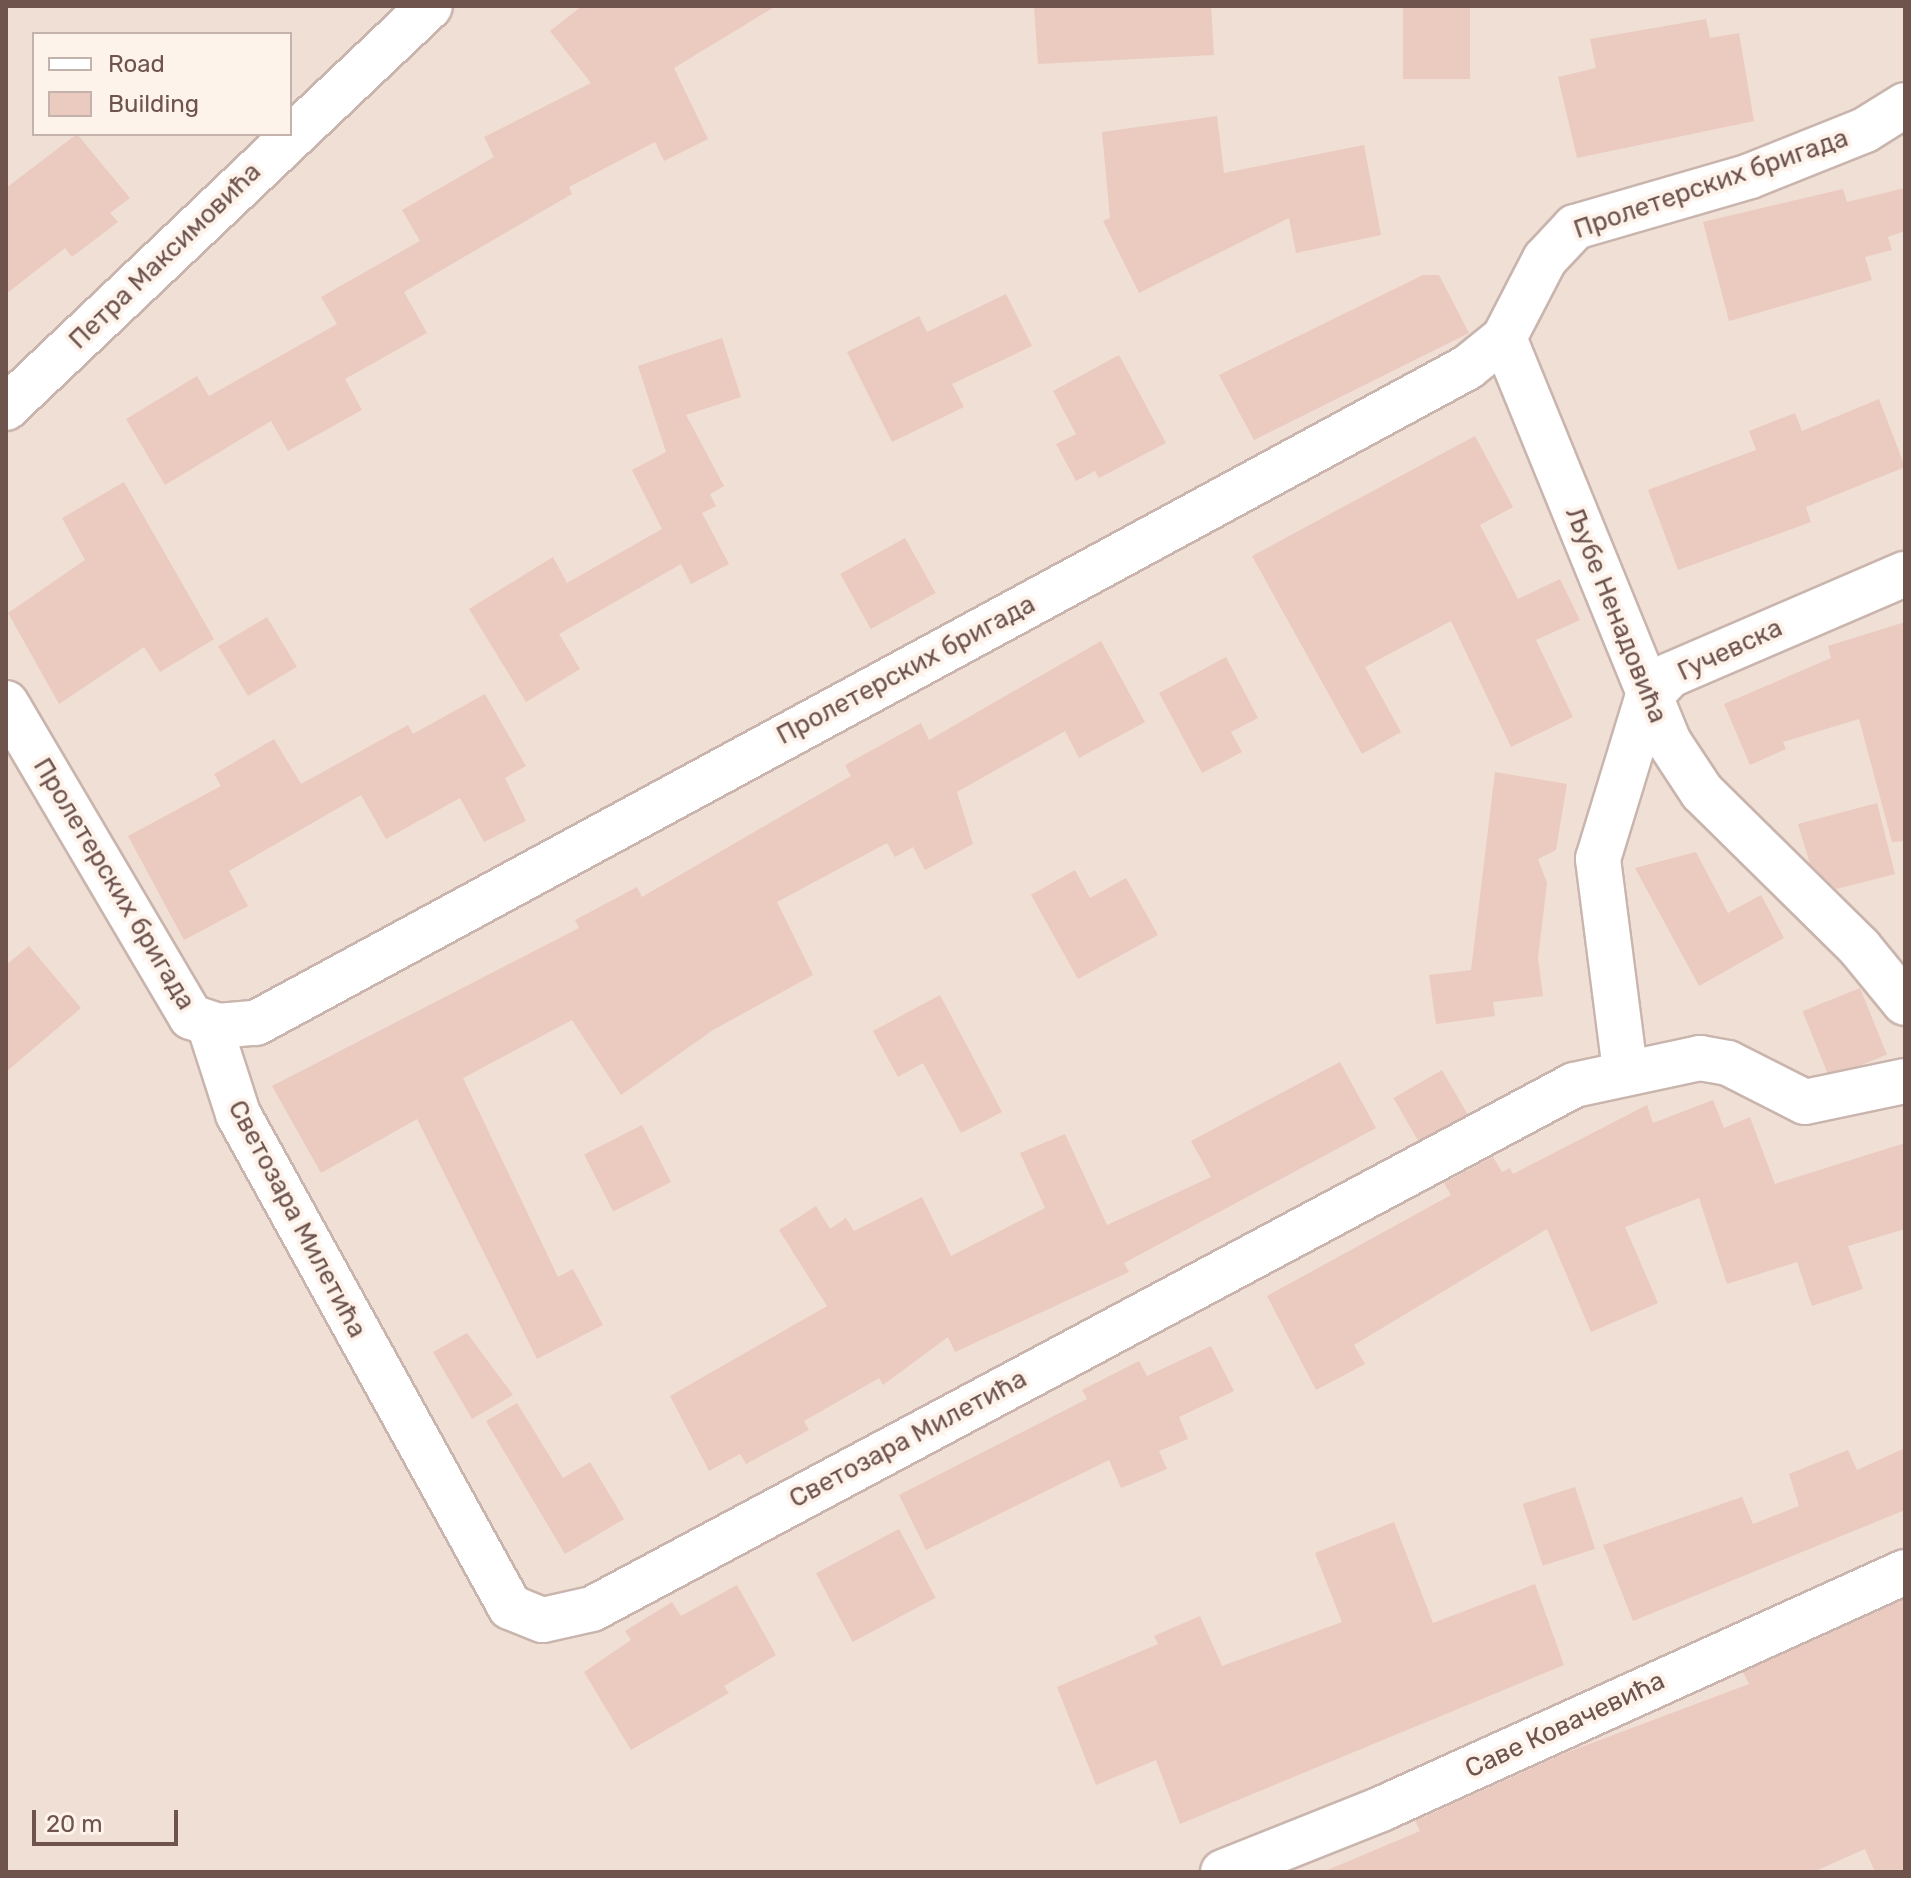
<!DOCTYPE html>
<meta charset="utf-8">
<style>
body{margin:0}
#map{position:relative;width:1911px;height:1878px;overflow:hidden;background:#f9eee5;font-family:Rubik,sans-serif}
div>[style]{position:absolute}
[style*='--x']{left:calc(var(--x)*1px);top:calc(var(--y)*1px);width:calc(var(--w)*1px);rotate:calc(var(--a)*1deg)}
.residential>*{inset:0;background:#f0dfd5}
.building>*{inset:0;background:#ebcac0;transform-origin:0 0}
.roads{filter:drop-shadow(2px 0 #c9b5ad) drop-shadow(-2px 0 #c9b5ad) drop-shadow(0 2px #c9b5ad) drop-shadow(0 -2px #c9b5ad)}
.minor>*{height:44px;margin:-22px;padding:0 22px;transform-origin:22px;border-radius:22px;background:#fff}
span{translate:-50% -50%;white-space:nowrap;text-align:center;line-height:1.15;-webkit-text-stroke:8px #fdf3eb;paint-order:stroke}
.street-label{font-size:26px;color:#6f544e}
.frame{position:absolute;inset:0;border:8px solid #6f544e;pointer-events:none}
.legend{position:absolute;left:32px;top:32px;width:260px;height:104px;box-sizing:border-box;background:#fdf3eb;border:2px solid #c4b3ac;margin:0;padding:10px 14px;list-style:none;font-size:24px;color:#6f544e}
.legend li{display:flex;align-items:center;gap:16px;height:40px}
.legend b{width:40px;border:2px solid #c4b3ac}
.scale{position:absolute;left:32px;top:1810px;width:146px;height:36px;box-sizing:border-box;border:4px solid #6f544e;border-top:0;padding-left:10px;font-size:24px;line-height:28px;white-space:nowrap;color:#6f544e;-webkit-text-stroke:6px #fdf3eb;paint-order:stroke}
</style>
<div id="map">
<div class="residential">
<div style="clip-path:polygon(evenodd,6px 6px,1905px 6px,1905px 1872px,6px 1872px,6px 6px,34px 34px,290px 34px,290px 134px,34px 134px,34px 34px)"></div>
</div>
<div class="building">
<div style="clip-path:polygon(582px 6px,776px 6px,674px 68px,708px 139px,664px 161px,655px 142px,569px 187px,572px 194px,404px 292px,427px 333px,345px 379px,362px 410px,288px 451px,271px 421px,165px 485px,126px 419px,197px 376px,209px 396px,337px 324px,321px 297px,420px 241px,402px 210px,494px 157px,484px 137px,591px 83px,550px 31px)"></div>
<div style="clip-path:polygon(1034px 6px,1211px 6px,1214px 55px,1038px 64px)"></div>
<div style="left:1403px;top:6px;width:67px;height:73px"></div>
<div style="clip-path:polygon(1706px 19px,1710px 38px,1739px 33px,1754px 121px,1577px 158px,1558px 77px,1596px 68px,1590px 39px)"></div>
<div style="clip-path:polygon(1217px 116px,1224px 173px,1364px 145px,1381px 235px,1296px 253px,1289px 218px,1139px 293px,1103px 221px,1110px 218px,1102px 132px)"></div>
<div style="clip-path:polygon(77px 134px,130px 198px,110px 213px,118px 222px,72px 257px,65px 248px,6px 294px,6px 188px)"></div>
<div style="clip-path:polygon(1905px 188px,1905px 231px,1888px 237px,1892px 250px,1865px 257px,1872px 280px,1729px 321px,1703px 222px,1843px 189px,1847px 202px)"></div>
<div style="clip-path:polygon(1423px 275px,1439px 275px,1469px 333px,1254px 440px,1219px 375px)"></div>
<div style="clip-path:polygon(1006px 294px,1032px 346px,952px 384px,964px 407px,892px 442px,847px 352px,919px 316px,927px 332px)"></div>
<div style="clip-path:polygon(722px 338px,741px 397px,686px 415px,724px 486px,710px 494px,716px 506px,702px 513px,729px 564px,691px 584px,681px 564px,559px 634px,580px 669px,526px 702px,469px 609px,553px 557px,567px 583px,662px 529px,632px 470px,666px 452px,638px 366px)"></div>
<div style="clip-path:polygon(1119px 355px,1166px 443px,1099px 478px,1095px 471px,1076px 481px,1056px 444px,1076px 434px,1053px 391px)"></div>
<div style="clip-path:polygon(1879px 399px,1905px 467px,1806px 507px,1811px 522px,1678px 570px,1648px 490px,1756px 450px,1749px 431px,1795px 413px,1802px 431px)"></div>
<div style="clip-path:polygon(1475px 436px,1513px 507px,1480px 525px,1518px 599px,1560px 579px,1580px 620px,1536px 640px,1573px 717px,1511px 747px,1451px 621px,1365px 667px,1401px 732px,1362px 754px,1252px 556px)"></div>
<div style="clip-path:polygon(124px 482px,214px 639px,160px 672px,144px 647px,59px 704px,8px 613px,85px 560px,62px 518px)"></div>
<div style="left:905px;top:538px;width:63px;height:74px;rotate:61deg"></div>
<div style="left:267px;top:617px;width:58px;height:57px;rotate:59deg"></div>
<div style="clip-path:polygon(1905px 622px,1905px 841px,1892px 842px,1859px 719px,1783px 742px,1786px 749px,1750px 765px,1724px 704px,1831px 658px,1828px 646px)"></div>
<div style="clip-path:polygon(1101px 641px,1145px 722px,1079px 758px,1065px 731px,957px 792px,973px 844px,925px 870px,913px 847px,895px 857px,887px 843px,777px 902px,813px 975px,713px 1030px,621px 1095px,572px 1020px,463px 1078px,558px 1277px,573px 1269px,603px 1325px,537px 1359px,417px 1119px,321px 1173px,272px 1086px,579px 928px,575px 920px,637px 887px,642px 897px,851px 776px,845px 765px,921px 723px,929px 740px)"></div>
<div style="clip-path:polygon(1226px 657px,1258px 718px,1231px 732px,1242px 752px,1202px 773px,1159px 693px)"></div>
<div style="clip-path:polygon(485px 694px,526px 766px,505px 778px,526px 821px,484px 842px,460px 798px,386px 839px,361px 795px,229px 871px,248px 906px,184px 940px,128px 836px,221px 786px,214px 774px,274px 739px,301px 784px,408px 725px,413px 734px)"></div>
<div style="clip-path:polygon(1495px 772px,1567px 784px,1556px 850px,1538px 859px,1547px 883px,1538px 958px,1543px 996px,1493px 1002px,1495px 1016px,1436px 1024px,1429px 975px,1471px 970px)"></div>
<div style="clip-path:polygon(1877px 803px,1895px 874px,1836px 889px,1810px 864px,1798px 824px)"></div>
<div style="clip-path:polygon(1696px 852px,1728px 913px,1761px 895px,1784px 938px,1699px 986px,1635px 868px)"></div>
<div style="clip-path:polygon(1075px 870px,1090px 898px,1126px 878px,1158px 935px,1078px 979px,1031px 895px)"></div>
<div style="clip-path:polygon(29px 946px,81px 1008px,6px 1072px,6px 965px)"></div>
<div style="left:1860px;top:988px;width:72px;height:62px;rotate:68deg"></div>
<div style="clip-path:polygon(940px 995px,1002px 1112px,961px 1133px,923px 1063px,898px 1077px,873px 1031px)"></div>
<div style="clip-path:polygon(1340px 1062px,1376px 1128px,1124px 1263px,1129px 1272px,955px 1352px,948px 1337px,883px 1385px,879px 1378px,804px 1421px,809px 1430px,746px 1464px,740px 1454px,709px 1471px,670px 1396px,827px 1306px,779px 1230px,816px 1206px,830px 1229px,846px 1218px,854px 1231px,922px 1197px,951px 1256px,1045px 1208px,1020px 1153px,1065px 1134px,1107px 1225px,1211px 1177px,1191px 1141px)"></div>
<div style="left:1442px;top:1070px;width:51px;height:56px;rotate:60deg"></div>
<div style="clip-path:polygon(1713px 1100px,1724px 1128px,1750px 1117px,1775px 1184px,1905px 1143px,1905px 1229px,1848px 1246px,1863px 1289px,1812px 1306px,1797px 1262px,1727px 1284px,1699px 1198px,1625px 1227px,1658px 1303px,1591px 1332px,1547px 1229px,1354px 1345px,1365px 1364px,1316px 1390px,1267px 1296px,1451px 1195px,1444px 1183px,1493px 1157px,1502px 1172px,1510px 1168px,1513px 1174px,1647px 1105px,1653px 1123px)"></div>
<div style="left:642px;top:1125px;width:64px;height:65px;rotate:63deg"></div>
<div style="clip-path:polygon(467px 1333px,513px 1395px,472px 1419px,433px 1352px)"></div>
<div style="clip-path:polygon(1211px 1346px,1234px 1391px,1179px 1417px,1188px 1439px,1159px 1451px,1167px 1469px,1121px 1488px,1109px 1460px,926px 1550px,899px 1495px,1087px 1399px,1082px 1390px,1139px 1361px,1147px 1376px)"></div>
<div style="clip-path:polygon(517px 1403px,563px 1478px,590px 1462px,624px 1519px,565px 1554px,486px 1421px)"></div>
<div style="clip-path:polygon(1905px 1448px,1905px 1510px,1633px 1621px,1603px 1545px,1742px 1497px,1753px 1524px,1799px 1506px,1789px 1474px,1848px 1450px,1857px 1470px)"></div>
<div style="left:1575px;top:1487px;width:65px;height:55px;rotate:72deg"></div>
<div style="clip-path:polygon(1394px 1522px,1433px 1623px,1535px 1584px,1564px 1665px,1180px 1824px,1156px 1760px,1096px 1785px,1057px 1687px,1158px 1644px,1154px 1636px,1200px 1616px,1222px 1666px,1342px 1622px,1315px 1553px)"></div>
<div style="left:899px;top:1529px;width:78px;height:94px;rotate:62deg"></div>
<div style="clip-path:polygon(737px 1585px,776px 1655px,724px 1686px,729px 1693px,631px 1750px,584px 1672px,631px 1640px,625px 1631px,672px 1602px,681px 1616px)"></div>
<div style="clip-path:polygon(1905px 1599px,1905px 1872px,1875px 1872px,1865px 1849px,1813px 1872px,1323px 1872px,1420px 1831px,1415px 1821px,1568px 1752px,1749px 1684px,1743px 1672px)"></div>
</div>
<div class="roads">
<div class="minor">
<div style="--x:1504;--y:338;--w:436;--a:67.8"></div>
<div style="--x:1669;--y:742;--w:60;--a:56.6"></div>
<div style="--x:1702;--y:792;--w:222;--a:44.6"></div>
<div style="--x:1860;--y:948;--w:71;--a:50.7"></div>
<div style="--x:6;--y:408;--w:584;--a:-43.47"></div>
<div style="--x:6;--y:703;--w:364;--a:59.5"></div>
<div style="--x:191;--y:1017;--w:28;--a:18"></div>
<div style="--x:218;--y:1026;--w:38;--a:-5"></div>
<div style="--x:256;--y:1023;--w:1378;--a:-28.42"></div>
<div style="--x:1468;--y:367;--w:46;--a:-38.9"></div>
<div style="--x:1504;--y:338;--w:89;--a:-62.6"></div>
<div style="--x:1545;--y:259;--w:44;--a:-46.8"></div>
<div style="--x:1575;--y:227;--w:182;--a:-16.2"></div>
<div style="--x:1750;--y:176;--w:124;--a:-21.8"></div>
<div style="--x:1865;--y:130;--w:47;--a:-32"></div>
<div style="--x:209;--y:1024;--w:95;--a:72.1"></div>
<div style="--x:238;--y:1114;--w:563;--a:61.11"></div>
<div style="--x:510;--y:1607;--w:35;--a:22"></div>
<div style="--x:543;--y:1620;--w:50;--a:-12.7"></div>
<div style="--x:592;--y:1609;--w:1113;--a:-28.08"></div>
<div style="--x:1574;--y:1085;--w:129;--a:-12.1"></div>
<div style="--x:1700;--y:1058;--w:28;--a:10"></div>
<div style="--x:1728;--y:1063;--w:86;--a:26.9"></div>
<div style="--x:1805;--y:1102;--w:102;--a:-11.9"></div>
<div style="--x:1625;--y:1070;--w:213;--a:-97.3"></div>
<div style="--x:1598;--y:859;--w:167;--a:-73"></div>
<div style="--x:1647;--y:699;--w:33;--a:-46"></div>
<div style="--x:1670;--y:675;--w:256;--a:-23.3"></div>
<div style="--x:1223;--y:1872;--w:170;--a:-21.7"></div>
<div style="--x:1381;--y:1809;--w:575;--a:-24.34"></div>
</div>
</div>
<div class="street-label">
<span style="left:1711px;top:184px;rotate:-19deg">Пролетерских бригада</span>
<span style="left:165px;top:256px;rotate:-44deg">Петра Максимовића</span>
<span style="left:1616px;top:615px;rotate:68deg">Љубе Ненадовића</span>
<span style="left:1730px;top:650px;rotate:-25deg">Гучевска</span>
<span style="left:906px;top:670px;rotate:-28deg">Пролетерских бригада</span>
<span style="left:114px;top:884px;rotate:59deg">Пролетерских бригада</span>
<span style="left:297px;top:1219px;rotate:62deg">Светозара Милетића</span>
<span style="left:908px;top:1439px;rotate:-28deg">Светозара Милетића</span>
<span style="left:1565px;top:1725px;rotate:-25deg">Саве Ковачевића</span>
</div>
<div class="frame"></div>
<ul class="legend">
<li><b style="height:10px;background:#fff"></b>Road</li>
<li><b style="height:22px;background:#ebcac0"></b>Building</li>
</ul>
<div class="scale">20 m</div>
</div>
